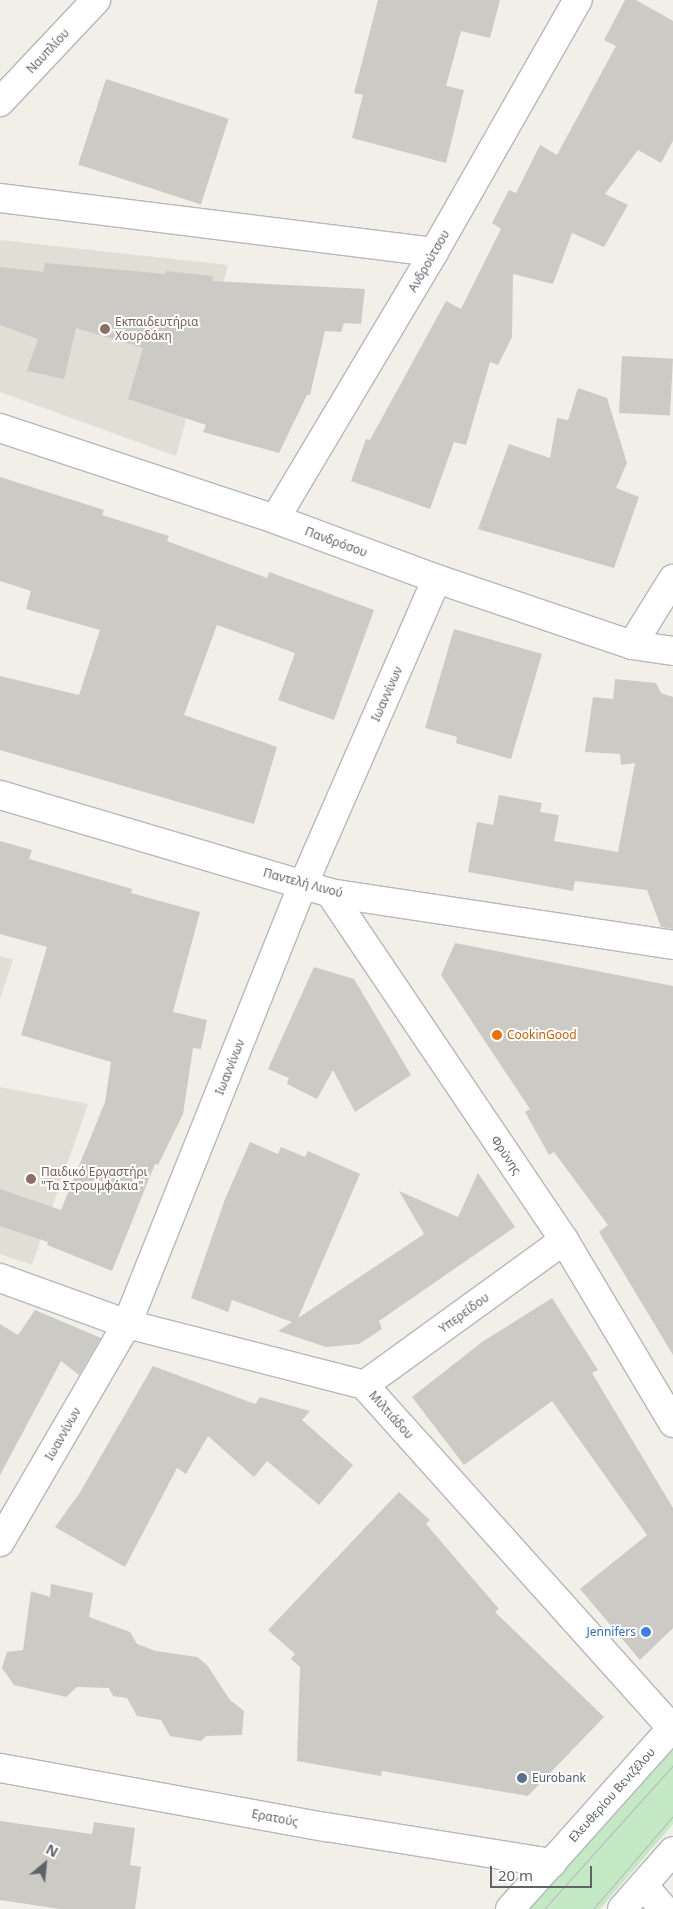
<!DOCTYPE html>
<meta charset="utf-8">
<style>
body{margin:0}
#map{position:relative;width:673px;height:1909px;overflow:hidden;background:#f1efe8;font-family:"Noto Sans",sans-serif}
div>[style]{position:absolute}
[style*='--x']{left:calc(var(--x)*1px);top:calc(var(--y)*1px);width:calc(var(--w)*1px);rotate:calc(var(--a)*1deg)}
.education>*{inset:0;background:#e1ded6}
.green>*{inset:0;background:#c5e8c5}
.building>*{inset:0;background:#cccac5;transform-origin:0 0}
.roads{filter:drop-shadow(1px 0 #b5b8bc) drop-shadow(-1px 0 #b5b8bc) drop-shadow(0 1px #b5b8bc) drop-shadow(0 -1px #b5b8bc)}
.minor>*{height:28px;margin:-14px;padding:0 14px;transform-origin:14px;border-radius:14px;background:#fff}
.secondary>*{height:28px;margin:-14px;padding:0 14px;transform-origin:14px;border-radius:14px;background:#fff}
.tram>*{height:1px;margin:-0.5px;padding:0 0.5px;transform-origin:0.5px;border-radius:0.5px;background:#b6b7b8}
.dots>*{width:14px;height:14px;translate:-50% -50%;box-sizing:border-box;border:2px solid #fff;border-radius:50%}
span{translate:-50% -50%;white-space:nowrap;text-align:center;line-height:1.15;-webkit-text-stroke:4px #fff;paint-order:stroke}
.street-label{font-size:12px;color:#5f6368}
.education-label{font-size:12px;color:#785e54}
.left{translate:0 -50%;text-align:left}
.food-label{font-size:12px;color:#c56008}
.shop-label{font-size:12px;color:#366cbe}
.right{translate:-100% -50%;text-align:right}
.service-label{font-size:12px;color:#4e5e75}
.north{position:absolute;left:20px;top:1839px;width:50px;height:50px;-webkit-text-stroke:4px #fff;paint-order:stroke;rotate:28deg;font-size:14px;font-weight:700;line-height:20px;text-align:center;color:#5f6368}
.north::after{content:'';display:block;margin:auto;width:18px;height:22px;background:#5f6368;clip-path:polygon(50% 0,100% 100%,50% 72%,0 100%)}
.scale{position:absolute;left:490px;top:1866px;width:102px;height:22px;box-sizing:border-box;border:2px solid #5f6368;border-top:0;padding-left:6px;font-size:15px;line-height:18px;white-space:nowrap;color:#5f6368;-webkit-text-stroke:4px #fff;paint-order:stroke}
</style>
<div id="map">
<div class="education">
<div style="clip-path:polygon(0 240px,228px 265px,176px 456px,0 392px)"></div>
<div style="clip-path:polygon(0 956px,13px 959px,0 999px)"></div>
<div style="clip-path:polygon(0 1087px,88px 1104px,32px 1265px,0 1254px)"></div>
</div>
<div class="green">
<div style="clip-path:polygon(673px 1741px,673px 1824px,600px 1909px,524px 1909px)"></div>
</div>
<div class="building">
<div style="clip-path:polygon(378px 0,500px 0,490px 38px,461px 31px,446px 86px,464px 90px,446px 163px,352px 138px,363px 95px,354px 93px)"></div>
<div style="clip-path:polygon(625px 0,636px 0,673px 21px,673px 141px,661px 163px,638px 150px,605px 194px,628px 205px,604px 247px,572px 233px,553px 284px,513px 274px,512px 337px,498px 365px,490px 362px,466px 445px,454px 442px,430px 509px,351px 481px,366px 439px,370px 440px,446px 301px,461px 309px,501px 229px,492px 223px,509px 190px,516px 193px,540px 145px,557px 155px,616px 46px,604px 40px)"></div>
<div style="left:106px;top:79px;width:129px;height:90px;rotate:18deg"></div>
<div style="clip-path:polygon(45px 263px,165px 274px,166px 271px,213px 276px,212px 281px,365px 289px,361px 324px,344px 323px,341px 332px,325px 331px,310px 395px,307px 395px,279px 453px,203px 432px,206px 425px,128px 399px,143px 348px,76px 328px,64px 379px,27px 371px,38px 339px,0 325px,0 267px,43px 272px)"></div>
<div style="left:622px;top:356px;width:51px;height:57px;rotate:3deg"></div>
<div style="clip-path:polygon(578px 388px,607px 398px,627px 463px,616px 488px,639px 497px,614px 568px,478px 529px,509px 444px,550px 458px,557px 418px,568px 420px)"></div>
<div style="clip-path:polygon(0 477px,104px 510px,102px 515px,169px 536px,167px 541px,267px 578px,269px 572px,374px 610px,334px 720px,278px 700px,295px 653px,217px 625px,184px 715px,277px 747px,254px 824px,0 750px,0 676px,79px 695px,100px 630px,26px 609px,31px 591px,0 581px)"></div>
<div style="clip-path:polygon(454px 629px,542px 654px,511px 759px,456px 743px,457px 737px,425px 728px)"></div>
<div style="clip-path:polygon(615px 679px,656px 683px,661px 693px,673px 697px,673px 929px,661px 927px,647px 890px,575px 881px,573px 891px,468px 872px,477px 822px,493px 825px,499px 795px,542px 803px,540px 812px,559px 815px,554px 841px,618px 852px,635px 763px,621px 765px,620px 754px,585px 752px,593px 697px,613px 699px)"></div>
<div style="clip-path:polygon(0 841px,32px 850px,29px 859px,132px 889px,131px 893px,200px 912px,173px 1012px,207px 1020px,201px 1049px,193px 1048px,183px 1114px,158px 1165px,155px 1164px,112px 1271px,47px 1245px,48px 1242px,0 1226px,0 1189px,61px 1210px,105px 1102px,111px 1062px,21px 1035px,47px 947px,0 934px)"></div>
<div style="clip-path:polygon(455px 943px,673px 986px,673px 1355px,599px 1232px,608px 1225px,554px 1152px,549px 1155px,525px 1112px,530px 1109px,441px 975px)"></div>
<div style="clip-path:polygon(314px 967px,354px 979px,411px 1075px,355px 1112px,333px 1070px,317px 1099px,287px 1084px,289px 1078px,268px 1069px)"></div>
<div style="clip-path:polygon(250px 1142px,278px 1154px,281px 1147px,305px 1157px,308px 1151px,360px 1174px,298px 1318px,424px 1234px,399px 1191px,458px 1217px,478px 1173px,515px 1227px,379px 1321px,382px 1329px,359px 1344px,326px 1347px,278px 1331px,292px 1322px,232px 1300px,228px 1312px,191px 1298px,225px 1199px)"></div>
<div style="clip-path:polygon(552px 1298px,598px 1370px,592px 1373px,673px 1508px,673px 1628px,640px 1660px,580px 1589px,647px 1535px,552px 1401px,464px 1465px,412px 1397px,482px 1342px)"></div>
<div style="clip-path:polygon(35px 1310px,101px 1338px,79px 1375px,61px 1361px,0 1475px,0 1324px,18px 1335px)"></div>
<div style="clip-path:polygon(153px 1366px,255px 1404px,260px 1397px,310px 1411px,302px 1420px,353px 1465px,319px 1505px,267px 1461px,254px 1477px,208px 1436px,186px 1474px,177px 1468px,125px 1567px,55px 1527px,79px 1494px)"></div>
<div style="clip-path:polygon(399px 1492px,430px 1520px,426px 1524px,499px 1609px,495px 1612px,604px 1717px,528px 1796px,382px 1771px,381px 1776px,297px 1761px,300px 1667px,291px 1659px,295px 1654px,268px 1630px)"></div>
<div style="clip-path:polygon(51px 1584px,93px 1593px,89px 1617px,130px 1632px,137px 1644px,156px 1651px,197px 1657px,207px 1665px,230px 1700px,244px 1711px,242px 1735px,206px 1736px,201px 1741px,170px 1736px,161px 1720px,137px 1716px,127px 1698px,113px 1696px,109px 1688px,77px 1687px,66px 1697px,14px 1685px,2px 1668px,7px 1652px,23px 1650px,31px 1591px,50px 1597px)"></div>
<div style="clip-path:polygon(0 1821px,92px 1834px,94px 1822px,135px 1828px,130px 1865px,141px 1867px,135px 1909px,60px 1909px,0 1900px)"></div>
</div>
<div class="roads">
<div class="minor">
<div style="--x:0;--y:102;--w:140;--a:-46.7"></div>
<div style="--x:0;--y:198;--w:437;--a:7.1"></div>
<div style="--x:0;--y:428;--w:290;--a:18.3"></div>
<div style="--x:275;--y:519;--w:173;--a:20.3"></div>
<div style="--x:437;--y:579;--w:206;--a:18.7"></div>
<div style="--x:632;--y:645;--w:41;--a:8.3"></div>
<div style="--x:275;--y:519;--w:311;--a:-59.2"></div>
<div style="--x:434;--y:252;--w:290;--a:-60.3"></div>
<div style="--x:632;--y:645;--w:78;--a:-58.2"></div>
<div style="--x:0;--y:795;--w:344;--a:16.5"></div>
<div style="--x:330;--y:893;--w:347;--a:8.6"></div>
<div style="--x:330;--y:893;--w:419;--a:56"></div>
<div style="--x:564;--y:1240;--w:213;--a:59.2"></div>
<div style="--x:0;--y:1278;--w:135;--a:19.9"></div>
<div style="--x:127;--y:1324;--w:245;--a:14.4"></div>
<div style="--x:364;--y:1385;--w:461;--a:48.1"></div>
<div style="--x:364;--y:1385;--w:247;--a:-35.9"></div>
<div style="--x:0;--y:1542;--w:252;--a:-59.8"></div>
<div style="--x:127;--y:1324;--w:473;--a:-68.2"></div>
<div style="--x:303;--y:885;--w:334;--a:-66.4"></div>
<div style="--x:0;--y:1768;--w:331;--a:10.3"></div>
<div style="--x:326;--y:1827;--w:229;--a:9.1"></div>
<div style="--x:643;--y:1885;--w:32;--a:49"></div>
</div>
<div class="secondary">
<div style="--x:510;--y:1909;--w:244;--a:-48.2"></div>
<div style="--x:622;--y:1909;--w:77;--a:-48.7"></div>
</div>
</div>
<div class="tram">
<div style="--x:544;--y:1909;--w:193;--a:-48.1"></div>
<div style="--x:593;--y:1909;--w:123;--a:-49.3"></div>
</div>
<div class="dots">
<div style="left:105px;top:329px;background:#8d6e63"></div>
<div style="left:497px;top:1035px;background:#e8710a"></div>
<div style="left:31px;top:1179px;background:#8d6e63"></div>
<div style="left:646px;top:1632px;background:#3f7fe0"></div>
<div style="left:522px;top:1778px;background:#5c6f8a"></div>
</div>
<div class="street-label">
<span style="left:48px;top:51px;rotate:-47deg">Ναυπλίου</span>
<span style="left:429px;top:261px;rotate:-60deg">Ανδρούτσου</span>
<span style="left:336px;top:542px;rotate:20deg">Πανδρόσου</span>
<span style="left:387px;top:694px;rotate:-66deg">Ιωαννίνων</span>
<span style="left:303px;top:883px;rotate:15deg">Παντελή Λινού</span>
<span style="left:230px;top:1067px;rotate:-68deg">Ιωαννίνων</span>
<span style="left:506px;top:1155px;rotate:56deg">Φρύνης</span>
<span style="left:464px;top:1313px;rotate:-36deg">Υπερείδου</span>
<span style="left:391px;top:1415px;rotate:48deg">Μιλτιάδου</span>
<span style="left:63px;top:1434px;rotate:-60deg">Ιωαννίνων</span>
<span style="left:612px;top:1795px;rotate:-48deg">Ελευθερίου Βενιζέλου</span>
<span style="left:275px;top:1818px;rotate:11deg">Ερατούς</span>
</div>
<div class="education-label">
<span class="left" style="left:115px;top:329px">Εκπαιδευτήρια<br>Χουρδάκη</span>
<span class="left" style="left:41px;top:1179px">Παιδικό Εργαστήρι<br>"Τα Στρουμφάκια"</span>
</div>
<div class="food-label">
<span class="left" style="left:507px;top:1035px">CookinGood</span>
</div>
<div class="shop-label">
<span class="right" style="left:636px;top:1632px">Jennifers</span>
</div>
<div class="service-label">
<span class="left" style="left:532px;top:1778px">Eurobank</span>
</div>
<div class="north">N</div>
<div class="scale">20 m</div>
</div>
